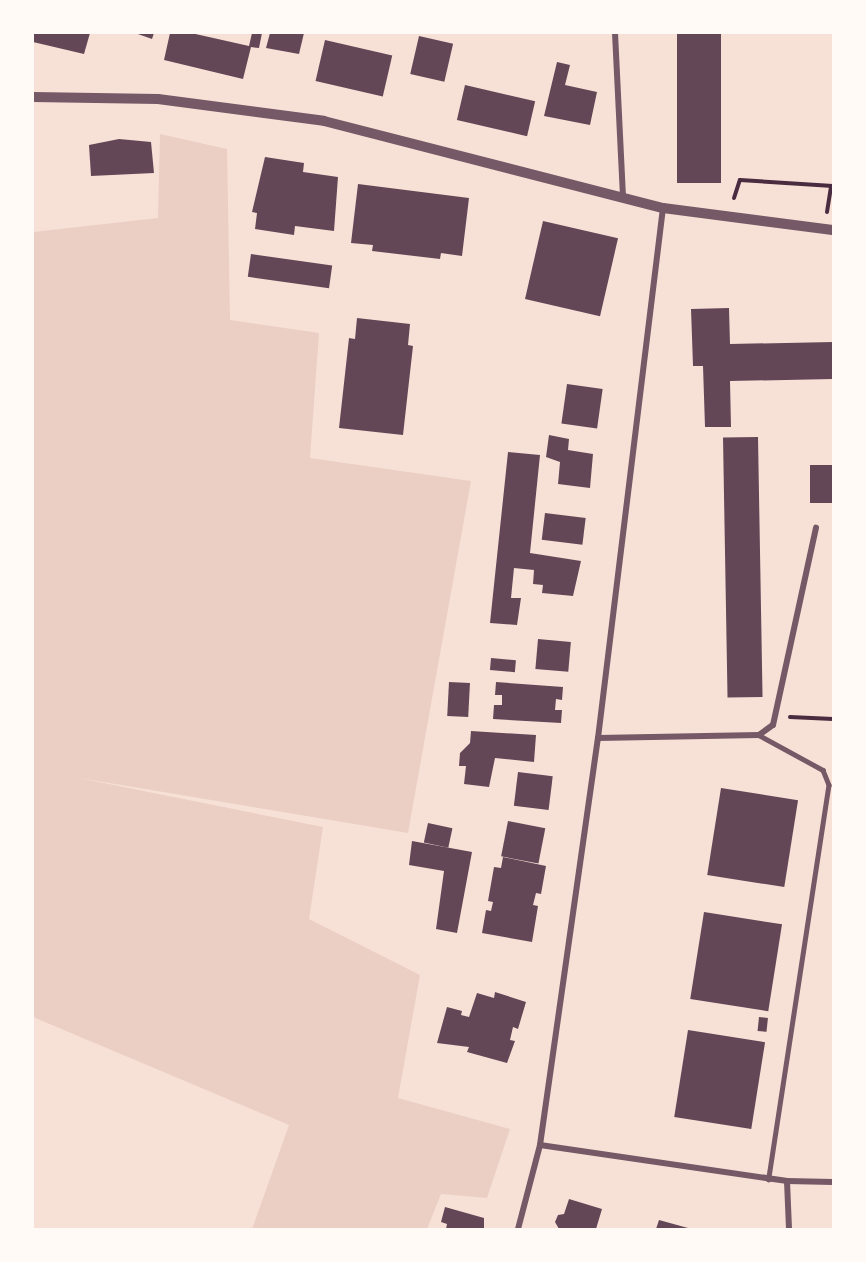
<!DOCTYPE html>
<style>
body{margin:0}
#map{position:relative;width:866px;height:1262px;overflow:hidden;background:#f7e1d7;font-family:"Fira Sans",sans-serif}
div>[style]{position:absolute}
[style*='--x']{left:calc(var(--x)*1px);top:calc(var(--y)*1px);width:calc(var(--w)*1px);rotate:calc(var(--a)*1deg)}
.green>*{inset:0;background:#ebcfc5}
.building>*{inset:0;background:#644757;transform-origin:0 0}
.path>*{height:4px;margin:-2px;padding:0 2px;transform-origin:2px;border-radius:2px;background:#4a2c40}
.service>*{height:4.5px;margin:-2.25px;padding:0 2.25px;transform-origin:2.25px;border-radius:2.25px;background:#755966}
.minor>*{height:6px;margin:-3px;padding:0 3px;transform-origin:3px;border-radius:3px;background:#755966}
.tertiary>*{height:10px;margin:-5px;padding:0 5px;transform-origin:5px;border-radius:5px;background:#755966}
span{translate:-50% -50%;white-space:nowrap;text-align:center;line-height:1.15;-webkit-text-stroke:6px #fffaf5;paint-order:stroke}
.frame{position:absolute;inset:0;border:34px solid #fffaf5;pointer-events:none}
</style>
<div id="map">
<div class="green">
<div style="clip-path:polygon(160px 134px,227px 149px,230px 320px,319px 333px,310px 458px,471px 481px,408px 833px,79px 778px,323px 827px,309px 919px,420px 975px,398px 1098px,510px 1129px,487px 1198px,441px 1194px,427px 1229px,252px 1229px,289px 1125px,33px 1017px,33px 232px,158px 218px)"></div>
</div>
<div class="building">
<div style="clip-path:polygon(33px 33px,90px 33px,84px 54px,33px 42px)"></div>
<div style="clip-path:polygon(135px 33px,154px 33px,152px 39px)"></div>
<div style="clip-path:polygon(170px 33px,191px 33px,249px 46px,252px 33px,262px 33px,259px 48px,251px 47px,243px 79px,164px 60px)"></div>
<div style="clip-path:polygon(270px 33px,304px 33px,299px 54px,266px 48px)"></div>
<div style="left:677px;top:33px;width:44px;height:150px"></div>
<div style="left:419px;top:36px;width:35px;height:39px;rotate:13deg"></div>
<div style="left:325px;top:40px;width:69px;height:42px;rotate:13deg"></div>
<div style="clip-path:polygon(557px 62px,570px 65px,565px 85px,597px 92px,590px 125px,544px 116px)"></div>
<div style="left:465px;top:85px;width:72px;height:36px;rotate:13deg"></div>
<div style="clip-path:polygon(119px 139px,151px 142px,154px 173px,91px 176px,89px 145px)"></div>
<div style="clip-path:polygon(265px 157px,304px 163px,303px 172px,338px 177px,334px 231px,295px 226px,294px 235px,255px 229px,257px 213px,252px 212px)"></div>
<div style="clip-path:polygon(358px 184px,469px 198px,462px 256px,441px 253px,440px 259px,372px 251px,373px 245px,351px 243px)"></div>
<div style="left:543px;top:221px;width:77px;height:80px;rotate:13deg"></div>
<div style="left:251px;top:254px;width:82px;height:23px;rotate:8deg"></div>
<div style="clip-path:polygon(729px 308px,730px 344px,833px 342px,833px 379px,730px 381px,731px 427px,705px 427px,703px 366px,693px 366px,691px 309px)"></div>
<div style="clip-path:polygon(357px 318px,410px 324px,408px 345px,413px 346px,403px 435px,339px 428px,349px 338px,355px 339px)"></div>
<div style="left:567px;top:384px;width:36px;height:40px;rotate:8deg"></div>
<div style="clip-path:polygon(549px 435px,569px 439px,568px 450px,593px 454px,590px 488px,558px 484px,560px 462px,546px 457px)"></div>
<div style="left:758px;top:437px;width:260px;height:35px;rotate:89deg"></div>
<div style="clip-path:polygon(508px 452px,540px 455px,530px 553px,581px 561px,573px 596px,542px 593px,543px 585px,533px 584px,534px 570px,514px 568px,511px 598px,521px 598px,517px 625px,490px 623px)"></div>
<div style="left:810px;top:465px;width:23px;height:38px"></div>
<div style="left:545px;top:513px;width:41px;height:27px;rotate:7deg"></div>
<div style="left:538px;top:639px;width:33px;height:30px;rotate:5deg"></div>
<div style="left:491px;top:658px;width:25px;height:12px;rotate:5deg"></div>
<div style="left:449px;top:682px;width:21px;height:34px;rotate:3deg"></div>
<div style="clip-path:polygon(496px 682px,563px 687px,562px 700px,556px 699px,555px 710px,562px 710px,561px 723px,493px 719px,494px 705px,502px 705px,502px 695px,495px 695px)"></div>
<div style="clip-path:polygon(471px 731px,536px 735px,534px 762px,495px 758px,489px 787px,464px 784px,466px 766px,459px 766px,460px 753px,470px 743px)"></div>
<div style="left:518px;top:772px;width:35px;height:34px;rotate:7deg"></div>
<div style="left:721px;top:788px;width:78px;height:88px;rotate:9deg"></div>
<div style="left:508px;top:821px;width:38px;height:36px;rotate:11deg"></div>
<div style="left:428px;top:823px;width:25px;height:20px;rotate:12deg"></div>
<div style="clip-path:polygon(412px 841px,472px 852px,457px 933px,436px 929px,444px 871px,409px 865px)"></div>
<div style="clip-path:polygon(503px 857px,546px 866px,541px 894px,536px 893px,533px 905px,538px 906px,532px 942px,482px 933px,486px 910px,491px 911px,493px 902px,488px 901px,494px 867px,501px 868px)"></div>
<div style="left:704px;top:912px;width:79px;height:88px;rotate:9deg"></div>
<div style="clip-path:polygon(495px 992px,526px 1002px,518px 1029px,513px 1027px,510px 1040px,515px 1041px,507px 1063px,467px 1052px,469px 1047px,437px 1043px,447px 1007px,462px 1011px,461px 1015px,469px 1017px,477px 993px,494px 998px)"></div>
<div style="left:759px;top:1017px;width:9px;height:14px;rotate:6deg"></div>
<div style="left:688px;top:1030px;width:78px;height:88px;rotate:9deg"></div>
<div style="clip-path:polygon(569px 1199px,602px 1209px,596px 1229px,559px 1229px,555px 1222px,558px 1215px,564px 1214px)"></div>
<div style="clip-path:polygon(445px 1207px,484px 1218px,484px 1229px,446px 1229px,447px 1224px,441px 1222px)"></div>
<div style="clip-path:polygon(659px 1220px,688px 1228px,688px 1229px,656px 1229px)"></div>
</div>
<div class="path">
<div style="--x:734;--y:198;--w:19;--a:-72"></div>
<div style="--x:740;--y:180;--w:93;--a:3.7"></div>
<div style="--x:827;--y:212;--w:26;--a:-81"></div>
<div style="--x:790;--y:717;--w:43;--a:2.7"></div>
</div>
<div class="service">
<div style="--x:759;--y:735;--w:73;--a:28.7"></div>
<div style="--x:823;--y:770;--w:16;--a:68"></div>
<div style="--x:829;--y:785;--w:399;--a:98.7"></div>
</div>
<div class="minor">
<div style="--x:615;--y:33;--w:165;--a:87.2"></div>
<div style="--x:598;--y:738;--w:161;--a:-1.1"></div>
<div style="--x:759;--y:735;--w:17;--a:-36"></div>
<div style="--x:773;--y:725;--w:202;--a:-77.7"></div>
<div style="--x:540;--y:1145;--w:250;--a:8.3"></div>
<div style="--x:787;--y:1181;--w:46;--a:1.2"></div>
<div style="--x:787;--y:1181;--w:48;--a:87.6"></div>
<div style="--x:518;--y:1229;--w:87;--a:-75.3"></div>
<div style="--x:540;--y:1145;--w:411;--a:-81.9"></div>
<div style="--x:598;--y:738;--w:534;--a:-83.01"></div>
</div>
<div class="tertiary">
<div style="--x:33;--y:97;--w:125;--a:0.9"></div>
<div style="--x:158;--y:99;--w:167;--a:7.5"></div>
<div style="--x:324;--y:121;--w:350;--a:14.4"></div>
<div style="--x:663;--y:208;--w:171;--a:7.4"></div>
</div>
<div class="frame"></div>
</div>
